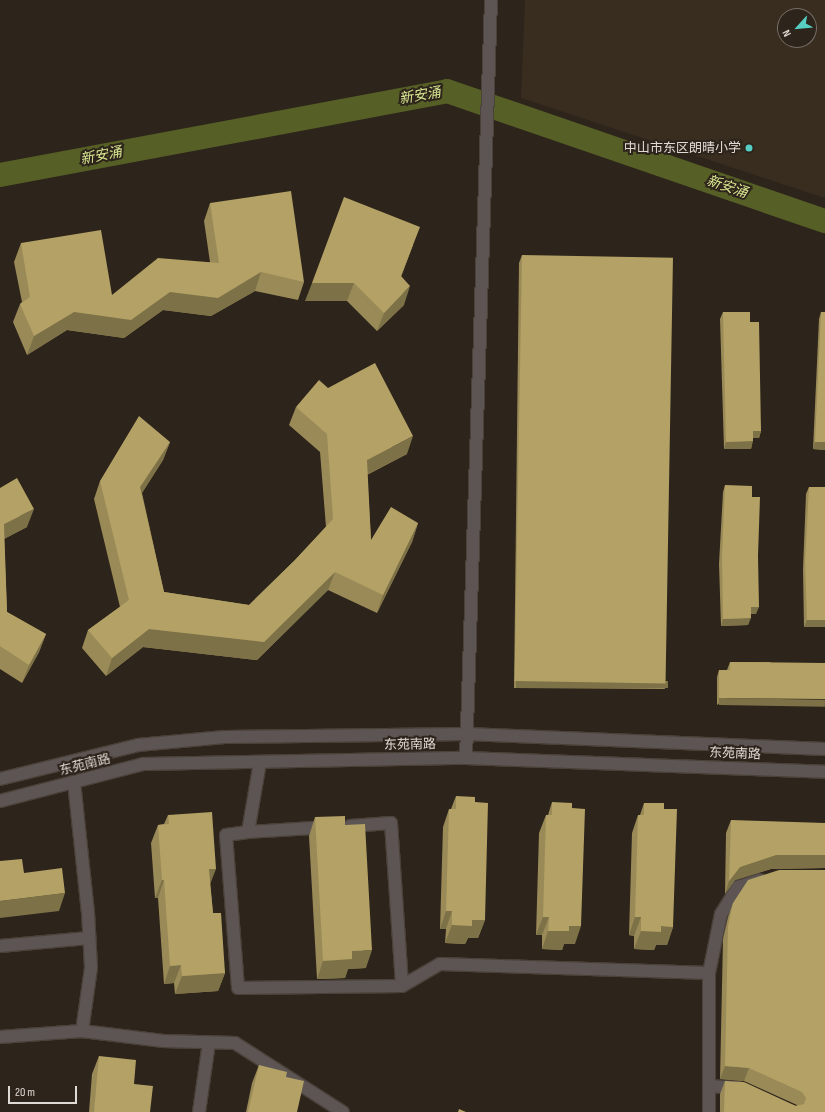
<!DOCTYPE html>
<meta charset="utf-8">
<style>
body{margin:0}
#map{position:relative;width:825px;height:1112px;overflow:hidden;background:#2d241b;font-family:"Sofia Sans Condensed","Noto Sans SC",sans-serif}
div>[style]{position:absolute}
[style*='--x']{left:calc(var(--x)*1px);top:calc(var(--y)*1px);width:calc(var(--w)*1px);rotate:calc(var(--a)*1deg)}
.built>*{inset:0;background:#392d1f}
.canal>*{height:24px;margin:-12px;padding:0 12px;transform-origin:12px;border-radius:12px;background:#565f25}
.roads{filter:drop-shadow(1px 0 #4a4139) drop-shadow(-1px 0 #4a4139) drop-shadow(0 1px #4a4139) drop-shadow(0 -1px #4a4139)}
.minor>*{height:12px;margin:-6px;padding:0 6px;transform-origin:6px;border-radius:6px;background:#5c5553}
.wall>*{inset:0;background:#9a8a57}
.shaded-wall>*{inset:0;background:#7d7147;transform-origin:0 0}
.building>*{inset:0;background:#b3a165;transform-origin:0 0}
.dots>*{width:11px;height:11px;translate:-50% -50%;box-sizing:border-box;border:2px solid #2d241b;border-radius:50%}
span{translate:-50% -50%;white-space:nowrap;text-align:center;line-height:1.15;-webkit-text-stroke:4px #2d241b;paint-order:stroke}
.poi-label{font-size:13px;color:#e0dad4}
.right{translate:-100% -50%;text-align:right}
.street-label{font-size:13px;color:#e0dad4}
.water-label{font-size:14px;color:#d8e690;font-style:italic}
.north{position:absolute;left:777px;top:8px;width:40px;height:40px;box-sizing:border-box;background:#2d241b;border:1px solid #756d65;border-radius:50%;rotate:243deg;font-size:11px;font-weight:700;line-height:16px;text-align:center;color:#e0dad4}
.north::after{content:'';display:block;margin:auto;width:14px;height:18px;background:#56cec3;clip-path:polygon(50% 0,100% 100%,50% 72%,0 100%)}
.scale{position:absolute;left:8px;top:1086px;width:69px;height:18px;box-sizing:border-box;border:2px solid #e0dad4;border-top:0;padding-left:5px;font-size:12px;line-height:14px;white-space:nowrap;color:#e0dad4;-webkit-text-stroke:3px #2d241b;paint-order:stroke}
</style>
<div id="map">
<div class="built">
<div style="clip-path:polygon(evenodd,525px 0,825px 0,825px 198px,521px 98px,525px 0,785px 16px,809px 16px,809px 40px,785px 40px,785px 16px)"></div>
</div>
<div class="canal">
<div style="--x:0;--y:175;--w:455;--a:-10.6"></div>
<div style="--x:447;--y:91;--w:400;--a:19"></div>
</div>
<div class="roads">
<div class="minor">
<div style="--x:466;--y:758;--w:758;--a:-88.11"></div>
<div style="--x:260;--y:762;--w:71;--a:99.7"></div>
<div style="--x:248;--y:832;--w:22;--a:172"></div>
<div style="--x:226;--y:835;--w:153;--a:85.5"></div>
<div style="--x:238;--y:988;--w:164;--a:-0.7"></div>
<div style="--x:402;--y:986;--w:44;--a:-30.1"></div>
<div style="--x:440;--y:964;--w:269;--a:1.9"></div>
<div style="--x:709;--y:973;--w:60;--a:-78.5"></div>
<div style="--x:721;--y:914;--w:32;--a:-58"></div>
<div style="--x:738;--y:887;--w:23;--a:-18"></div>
<div style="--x:0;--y:779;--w:142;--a:-13.8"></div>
<div style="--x:138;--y:745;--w:87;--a:-5.3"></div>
<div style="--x:225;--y:737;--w:242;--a:-0.7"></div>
<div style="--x:467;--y:734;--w:358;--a:2.4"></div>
<div style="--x:74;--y:782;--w:131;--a:83.9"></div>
<div style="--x:88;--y:912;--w:56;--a:86.9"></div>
<div style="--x:91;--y:968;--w:64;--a:98.1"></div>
<div style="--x:82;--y:1031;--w:82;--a:7"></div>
<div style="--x:163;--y:1041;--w:72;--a:1.6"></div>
<div style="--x:235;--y:1043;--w:128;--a:32.6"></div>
<div style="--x:0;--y:801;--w:148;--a:-14.5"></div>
<div style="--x:143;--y:764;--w:323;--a:-1.1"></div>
<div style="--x:466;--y:758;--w:359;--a:2.2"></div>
<div style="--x:350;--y:826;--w:41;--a:-4.2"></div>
<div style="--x:391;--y:823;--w:163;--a:86.1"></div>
<div style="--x:248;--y:832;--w:79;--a:-3.6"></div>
<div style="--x:0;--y:946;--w:89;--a:-5.1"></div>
<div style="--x:0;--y:1037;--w:82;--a:-4.2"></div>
<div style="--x:709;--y:1086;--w:29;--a:4"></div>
<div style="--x:199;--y:1112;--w:70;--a:-81.8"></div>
<div style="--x:709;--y:1112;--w:139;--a:-90"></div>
</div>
</div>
<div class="wall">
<div style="clip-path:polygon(210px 203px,304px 282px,298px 300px,255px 291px,211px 316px,163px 310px,124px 338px,67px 330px,27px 355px,13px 322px,20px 304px,22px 302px,14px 262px,21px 243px,112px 295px,210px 262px,204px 221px)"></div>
<div style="clip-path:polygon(413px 245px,401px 277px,404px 305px,377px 331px,347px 301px,305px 301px)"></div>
<div style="clip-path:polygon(522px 255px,665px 689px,514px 688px,519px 263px)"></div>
<div style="clip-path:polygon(723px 312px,750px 322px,761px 431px,759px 438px,753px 438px,751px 449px,724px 449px,720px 319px)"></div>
<div style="clip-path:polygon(821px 312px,825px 450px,813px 449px,819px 319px)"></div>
<div style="clip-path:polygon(296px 407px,407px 454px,367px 475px,371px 540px,418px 523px,412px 542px,377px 613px,328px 590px,257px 660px,143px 647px,106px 676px,82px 648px,88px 630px,120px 607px,94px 499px,100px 481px,170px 442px,163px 460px,142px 493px,164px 592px,249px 605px,295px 560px,326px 527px,320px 452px,289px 425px)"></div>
<div style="clip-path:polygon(725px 485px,752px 497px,758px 556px,756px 614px,751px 614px,748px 625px,721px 626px,719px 564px,723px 492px)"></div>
<div style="clip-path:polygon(809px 487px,825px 627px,804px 627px,803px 569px,806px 494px)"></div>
<div style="clip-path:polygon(0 488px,27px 527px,4px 539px,7px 612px,46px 634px,39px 652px,22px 683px,0 669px)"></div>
<div style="clip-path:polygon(730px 662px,771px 662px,717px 705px,717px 677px,719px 670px,727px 670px)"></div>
<div style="clip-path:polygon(456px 796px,475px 802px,485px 920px,478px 938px,468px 938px,465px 944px,445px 943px,446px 929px,440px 929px,443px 827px,449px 809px,451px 809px)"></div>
<div style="clip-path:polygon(552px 802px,575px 944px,564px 944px,562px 950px,542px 949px,542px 935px,536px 935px,539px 833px,546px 815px,548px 815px)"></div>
<div style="clip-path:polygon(644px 803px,664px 809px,673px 927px,667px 945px,656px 945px,654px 950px,634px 949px,634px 936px,629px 935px,632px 833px,638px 815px,640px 815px)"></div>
<div style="clip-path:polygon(168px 815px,210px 885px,213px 913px,225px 973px,218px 991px,175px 994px,174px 983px,164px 984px,158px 898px,155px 898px,151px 843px,158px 825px,164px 824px)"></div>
<div style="clip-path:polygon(315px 817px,345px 825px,366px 968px,348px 969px,345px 978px,317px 979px,309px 836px)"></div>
<div style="clip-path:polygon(731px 820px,825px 868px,771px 869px,735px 880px,725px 894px,726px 833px)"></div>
<div style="clip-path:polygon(733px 903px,825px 1112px,720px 1112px,720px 1094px,725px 1081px,796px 1106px,797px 1105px,744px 1081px,720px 1079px,723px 939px,728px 917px)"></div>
<div style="clip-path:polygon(99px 1056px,134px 1084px,150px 1112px,89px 1112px,92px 1074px)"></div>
<div style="clip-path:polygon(259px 1065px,286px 1077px,297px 1112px,246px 1112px,252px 1083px)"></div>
</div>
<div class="shaded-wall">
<div style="clip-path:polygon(261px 272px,255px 291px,211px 316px,163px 310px,124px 338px,67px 330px,27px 355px,34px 336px,74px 312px,170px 292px)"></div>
<div style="clip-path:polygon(312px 283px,354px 283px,347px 301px,305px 301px)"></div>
<div style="clip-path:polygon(410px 286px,404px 305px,377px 331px,384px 313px)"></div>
<div style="clip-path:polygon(753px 431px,761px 431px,759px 438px,751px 438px)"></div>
<div style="clip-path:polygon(413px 436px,407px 454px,360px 478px,367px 460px)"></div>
<div style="clip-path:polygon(753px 441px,751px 449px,724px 449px,726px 442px)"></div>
<div style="clip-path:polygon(170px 442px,163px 460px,134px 505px,140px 487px)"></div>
<div style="clip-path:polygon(815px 442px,825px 442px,825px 450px,813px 449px)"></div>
<div style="clip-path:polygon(34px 509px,27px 527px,0 541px,4px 524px)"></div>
<div style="clip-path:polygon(418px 523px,412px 542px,377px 613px,383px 595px)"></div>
<div style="clip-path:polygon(335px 572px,328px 590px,257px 660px,143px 647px,106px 676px,112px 658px,149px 629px,264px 642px)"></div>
<div style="clip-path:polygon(751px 607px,759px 607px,756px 614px,748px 614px)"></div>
<div style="clip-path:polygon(751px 618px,748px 625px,721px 626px,723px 619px)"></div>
<div style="clip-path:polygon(807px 620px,825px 620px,825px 627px,804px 627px)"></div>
<div style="clip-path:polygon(46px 634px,39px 652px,22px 683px,29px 665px)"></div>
<div style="left:516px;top:681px;width:152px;height:7px"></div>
<div style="left:719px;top:698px;width:106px;height:7px;rotate:1deg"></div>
<div style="clip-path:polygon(776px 855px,825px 855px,825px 868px,771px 869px,735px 880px,725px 894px,729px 881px,740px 867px)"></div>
<div style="clip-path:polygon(209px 869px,216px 869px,209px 887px)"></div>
<div style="clip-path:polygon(162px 880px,164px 880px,158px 898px,155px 898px)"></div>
<div style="clip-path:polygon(65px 893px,59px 911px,0 918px,0 901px)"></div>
<div style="clip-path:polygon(446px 911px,452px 911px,446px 929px,440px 929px)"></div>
<div style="clip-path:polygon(543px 917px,549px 917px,542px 935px,536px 935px)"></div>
<div style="clip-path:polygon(635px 917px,641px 917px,634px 936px,629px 935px)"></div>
<div style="clip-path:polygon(472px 920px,485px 920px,478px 938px,468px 938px,465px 944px,445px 943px,452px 925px)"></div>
<div style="clip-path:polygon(569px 926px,581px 926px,575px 944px,564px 944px,562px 950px,542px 949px,548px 931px)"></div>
<div style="clip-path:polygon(661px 926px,673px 927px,667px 945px,656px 945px,654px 950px,634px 949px,641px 931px)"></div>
<div style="clip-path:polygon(372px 950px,366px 968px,348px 969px,345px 978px,317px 979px,323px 961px,352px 951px)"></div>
<div style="clip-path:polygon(181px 965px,174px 983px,164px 984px,170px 966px)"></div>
<div style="clip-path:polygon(225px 973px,218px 991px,175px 994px,182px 976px)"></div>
<div style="clip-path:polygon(725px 1066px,749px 1068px,744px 1081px,720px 1079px)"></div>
</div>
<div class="building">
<div style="clip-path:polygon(291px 191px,304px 282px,261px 272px,218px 298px,170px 292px,131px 320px,74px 312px,34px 336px,20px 304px,30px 297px,21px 243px,101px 230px,112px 295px,158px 258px,219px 263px,210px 203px)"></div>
<div style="clip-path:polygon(344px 197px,420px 227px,401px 276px,410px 286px,384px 313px,354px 283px,312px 283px)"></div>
<div style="left:522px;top:255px;width:151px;height:426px;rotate:1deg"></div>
<div style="clip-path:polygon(723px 312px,750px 312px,750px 322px,759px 322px,761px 431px,753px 431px,753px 441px,726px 442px)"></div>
<div style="clip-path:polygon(821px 312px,825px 312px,825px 442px,815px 442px)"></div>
<div style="clip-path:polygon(375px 363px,413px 436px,367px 460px,371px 540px,391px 507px,418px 523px,383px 595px,335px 572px,264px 642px,149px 629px,112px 658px,88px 630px,129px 600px,100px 481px,139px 416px,170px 442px,140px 487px,164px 592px,249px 605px,295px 560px,333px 519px,327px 434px,296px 407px,319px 380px,328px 388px)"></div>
<div style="clip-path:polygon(17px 478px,34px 509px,4px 524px,7px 612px,46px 634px,29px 665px,0 646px,0 488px)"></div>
<div style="clip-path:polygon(725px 485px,752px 486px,752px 497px,760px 497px,758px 556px,759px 607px,751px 607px,751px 618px,723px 619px,722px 557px)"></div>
<div style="clip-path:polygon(809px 487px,825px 487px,825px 620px,807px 620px,805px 562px)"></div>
<div style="clip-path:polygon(730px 662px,825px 663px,825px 699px,719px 698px,719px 670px,730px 670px)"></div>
<div style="clip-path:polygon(456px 796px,475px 797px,475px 802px,488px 803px,485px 920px,472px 920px,472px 926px,452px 925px,452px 911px,446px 911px,449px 809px,456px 809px)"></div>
<div style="clip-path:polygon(552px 802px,572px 803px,572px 808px,585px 809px,581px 926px,569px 926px,569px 931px,548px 931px,549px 917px,543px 917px,546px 815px,552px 815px)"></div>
<div style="clip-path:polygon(644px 803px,664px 803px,664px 809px,677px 809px,673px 927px,661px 926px,661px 932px,641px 931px,641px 917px,635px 917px,638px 815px,644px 815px)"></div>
<div style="clip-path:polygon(212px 812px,216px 869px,209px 869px,213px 913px,221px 913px,225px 973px,182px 976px,181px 965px,170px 966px,164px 880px,162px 880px,158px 825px,169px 824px,168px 815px)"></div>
<div style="clip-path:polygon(345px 816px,345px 825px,365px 824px,372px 950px,352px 951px,352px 959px,323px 961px,315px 817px)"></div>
<div style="clip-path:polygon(731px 820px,825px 823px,825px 855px,776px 855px,740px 867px,729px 881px)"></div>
<div style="clip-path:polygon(22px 859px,24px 873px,62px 868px,65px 893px,0 901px,0 861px)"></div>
<div style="clip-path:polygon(779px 870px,825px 870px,825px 1112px,724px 1112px,725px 1081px,744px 1082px,796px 1106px,804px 1104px,806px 1098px,802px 1092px,749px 1068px,725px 1066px,728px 926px,733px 903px,748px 880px)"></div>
<div style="clip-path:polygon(99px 1056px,136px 1060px,134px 1084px,153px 1086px,150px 1112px,94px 1112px)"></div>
<div style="clip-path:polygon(259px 1065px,287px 1072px,286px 1077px,304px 1081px,297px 1112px,248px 1112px)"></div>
<div style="clip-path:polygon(459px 1109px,466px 1112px,458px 1112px)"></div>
</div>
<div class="dots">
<div style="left:749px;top:148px;background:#56cec3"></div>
</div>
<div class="poi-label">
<span class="right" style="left:741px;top:148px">中山市东区朗晴小学</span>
</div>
<div class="street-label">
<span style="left:410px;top:745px;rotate:-1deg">东苑南路</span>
<span style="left:735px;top:754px;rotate:2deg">东苑南路</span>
<span style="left:85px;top:765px;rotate:-14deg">东苑南路</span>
</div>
<div class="water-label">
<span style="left:420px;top:96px;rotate:-10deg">新安涌</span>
<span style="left:101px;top:156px;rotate:-11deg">新安涌</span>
<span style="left:727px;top:187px;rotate:19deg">新安涌</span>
</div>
<div class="north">N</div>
<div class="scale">20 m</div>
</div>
